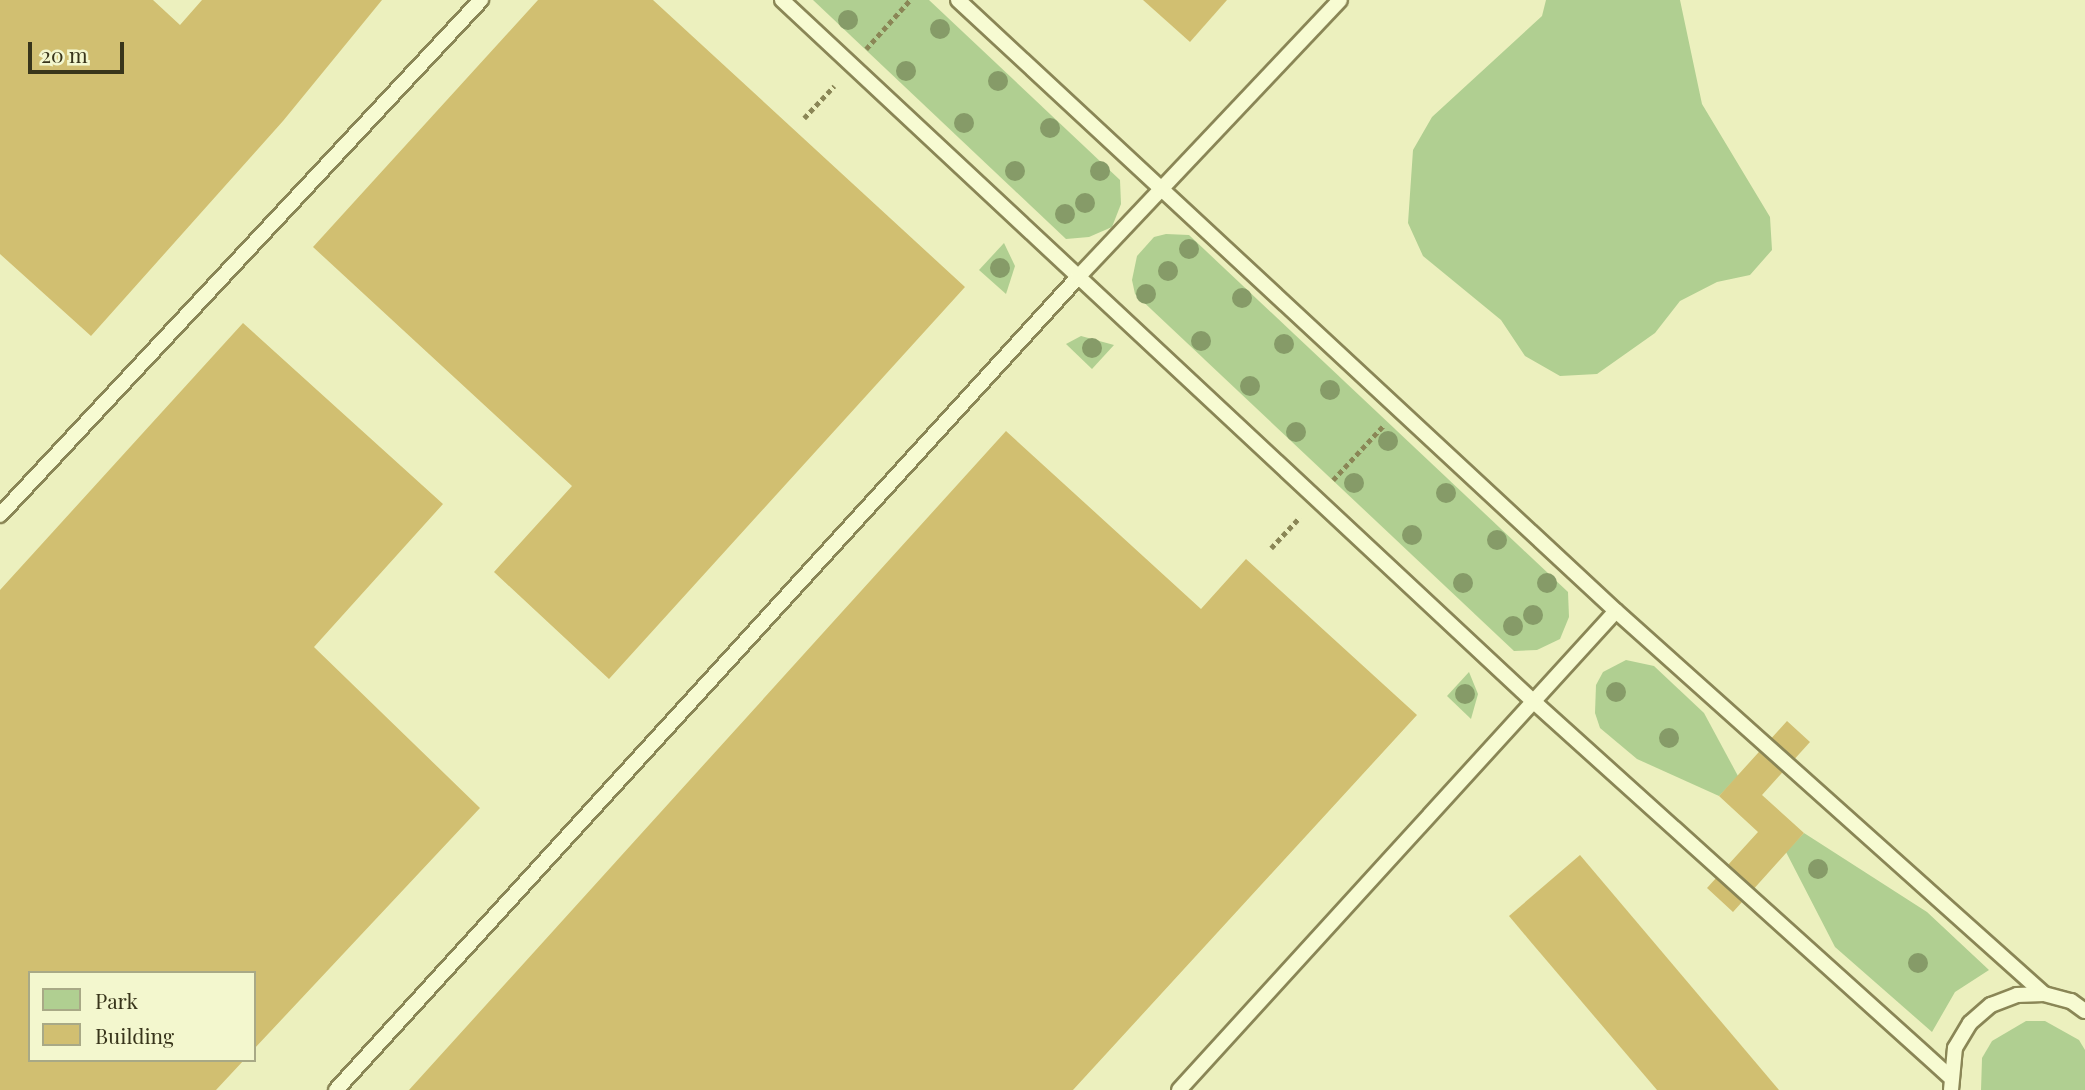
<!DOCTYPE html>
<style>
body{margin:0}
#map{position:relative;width:2085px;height:1090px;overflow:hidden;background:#ecf0be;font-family:"Playfair Display",serif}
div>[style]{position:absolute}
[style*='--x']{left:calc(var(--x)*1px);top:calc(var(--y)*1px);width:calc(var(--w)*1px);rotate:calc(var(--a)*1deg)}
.green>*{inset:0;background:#b0cf91}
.building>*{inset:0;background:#d1bf71}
.path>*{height:4.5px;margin-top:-2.25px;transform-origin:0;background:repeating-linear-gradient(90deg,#8a8656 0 5px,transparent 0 8.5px)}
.roads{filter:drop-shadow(2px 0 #8a8656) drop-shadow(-2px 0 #8a8656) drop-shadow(0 2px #8a8656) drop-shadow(0 -2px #8a8656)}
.service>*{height:14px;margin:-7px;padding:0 7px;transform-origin:7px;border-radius:7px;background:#f7fbd2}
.trees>*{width:20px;height:20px;margin:-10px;border-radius:50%;background:#869b68}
span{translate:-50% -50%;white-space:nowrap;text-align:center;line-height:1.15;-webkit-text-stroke:7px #f3f7ce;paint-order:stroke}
.legend{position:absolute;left:28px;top:971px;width:228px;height:91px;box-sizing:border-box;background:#f3f7ce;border:2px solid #a8a986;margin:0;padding:9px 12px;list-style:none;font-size:21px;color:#38351b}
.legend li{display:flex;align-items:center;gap:14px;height:35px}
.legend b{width:35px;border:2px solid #a8a986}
.scale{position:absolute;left:28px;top:42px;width:96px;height:32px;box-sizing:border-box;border:4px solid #38351b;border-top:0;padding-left:9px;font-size:21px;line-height:24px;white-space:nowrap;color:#38351b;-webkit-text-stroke:5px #f3f7ce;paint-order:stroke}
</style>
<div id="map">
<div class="green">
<div style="clip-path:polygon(813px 0,929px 0,1120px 180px,1121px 204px,1112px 227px,1089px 237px,1066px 239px)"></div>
<div style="clip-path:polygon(1546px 0,1680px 0,1702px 104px,1770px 217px,1772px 250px,1750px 275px,1717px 282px,1680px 301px,1655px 333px,1597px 374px,1560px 376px,1525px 356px,1501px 320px,1423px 256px,1408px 223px,1413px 150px,1432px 117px,1542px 16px)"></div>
<div style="clip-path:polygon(1166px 234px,1189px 235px,1568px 592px,1569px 617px,1560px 639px,1537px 650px,1514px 651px,1135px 294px,1132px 280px,1137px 256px,1154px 237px)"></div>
<div style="clip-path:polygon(1004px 243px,1015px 266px,1006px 294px,979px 270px)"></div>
<div style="clip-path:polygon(1081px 336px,1114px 345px,1092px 369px,1066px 344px)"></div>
<div style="clip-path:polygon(1626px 660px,1654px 666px,1704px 713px,1738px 776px,1719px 796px,1637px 759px,1600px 728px,1595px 713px,1596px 685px,1603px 672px)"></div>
<div style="clip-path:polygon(1469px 672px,1478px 694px,1471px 719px,1447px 696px)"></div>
<div style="clip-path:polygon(1804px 833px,1927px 912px,1989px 970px,1955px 992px,1932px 1032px,1835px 947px,1786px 852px)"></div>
<div style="clip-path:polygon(2026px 1021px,2045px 1021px,2079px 1040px,2085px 1050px,2085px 1090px,1981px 1090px,1982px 1058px,1992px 1041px)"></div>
</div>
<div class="building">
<div style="clip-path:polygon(0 0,153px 0,180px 25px,202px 0,382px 0,283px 121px,91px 336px,0 254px)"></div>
<div style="clip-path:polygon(538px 0,653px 0,965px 287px,609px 679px,494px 572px,572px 486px,313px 247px)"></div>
<div style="clip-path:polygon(1143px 0,1227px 0,1190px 42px)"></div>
<div style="clip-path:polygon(243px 323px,443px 504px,314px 647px,480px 808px,254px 1049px,254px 973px,30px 973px,30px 1060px,244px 1060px,216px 1090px,0 1090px,0 590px)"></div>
<div style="clip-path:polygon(1006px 431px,1201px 609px,1246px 559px,1417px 715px,1073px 1090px,409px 1090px)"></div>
<div style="clip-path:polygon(1787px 721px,1810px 742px,1762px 795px,1804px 833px,1733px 912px,1707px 888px,1758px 832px,1719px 796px)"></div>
<div style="clip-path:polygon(1580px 855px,1779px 1090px,1657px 1090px,1530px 941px,1509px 916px)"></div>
</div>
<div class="path">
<div style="--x:866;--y:49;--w:66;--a:-48.1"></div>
<div style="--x:804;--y:118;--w:44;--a:-46.8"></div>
<div style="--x:1333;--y:480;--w:75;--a:-47.2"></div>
<div style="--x:1271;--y:548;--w:42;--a:-46.9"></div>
</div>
<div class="roads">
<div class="service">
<div style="--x:782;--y:0;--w:1027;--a:43.03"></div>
<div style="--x:1533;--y:701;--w:560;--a:42.03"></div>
<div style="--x:958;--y:0;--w:898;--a:42.88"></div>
<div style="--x:1616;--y:611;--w:574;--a:41.82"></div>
<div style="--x:0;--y:515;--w:705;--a:-46.96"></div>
<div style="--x:336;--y:1090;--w:1101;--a:-47.61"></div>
<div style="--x:1078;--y:277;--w:381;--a:-46.6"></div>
<div style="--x:1179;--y:1090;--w:648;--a:-47.63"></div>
<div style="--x:1951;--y:1090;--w:42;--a:-84.6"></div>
<div style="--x:1955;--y:1048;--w:29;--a:-59"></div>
<div style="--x:1970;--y:1023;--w:28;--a:-41"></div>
<div style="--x:1991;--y:1005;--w:28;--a:-21"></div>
<div style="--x:2017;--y:995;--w:27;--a:-2"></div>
<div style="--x:2044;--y:994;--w:28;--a:15"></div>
<div style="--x:2071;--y:1001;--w:17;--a:36"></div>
</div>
</div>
<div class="trees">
<div style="left:848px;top:20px"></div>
<div style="left:940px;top:29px"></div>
<div style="left:906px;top:71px"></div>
<div style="left:998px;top:81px"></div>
<div style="left:964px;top:123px"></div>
<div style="left:1050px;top:128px"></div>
<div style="left:1015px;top:171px"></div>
<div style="left:1100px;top:171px"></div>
<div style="left:1085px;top:203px"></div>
<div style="left:1065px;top:214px"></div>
<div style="left:1189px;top:249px"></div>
<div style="left:1000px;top:268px"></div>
<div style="left:1168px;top:271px"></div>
<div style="left:1146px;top:294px"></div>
<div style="left:1242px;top:298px"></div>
<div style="left:1201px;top:341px"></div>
<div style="left:1284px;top:344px"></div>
<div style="left:1092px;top:348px"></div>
<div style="left:1250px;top:386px"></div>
<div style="left:1330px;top:390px"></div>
<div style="left:1296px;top:432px"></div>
<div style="left:1388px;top:441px"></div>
<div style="left:1354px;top:483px"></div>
<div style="left:1446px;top:493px"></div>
<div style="left:1412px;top:535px"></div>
<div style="left:1497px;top:540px"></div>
<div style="left:1463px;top:583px"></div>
<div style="left:1547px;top:583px"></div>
<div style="left:1533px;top:615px"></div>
<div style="left:1513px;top:626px"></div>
<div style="left:1616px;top:692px"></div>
<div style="left:1465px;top:694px"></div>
<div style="left:1669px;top:738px"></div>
<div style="left:1818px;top:869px"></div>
<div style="left:1918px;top:963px"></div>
</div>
<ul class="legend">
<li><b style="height:19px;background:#b0cf91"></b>Park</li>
<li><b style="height:19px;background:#d1bf71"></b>Building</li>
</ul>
<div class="scale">20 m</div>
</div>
